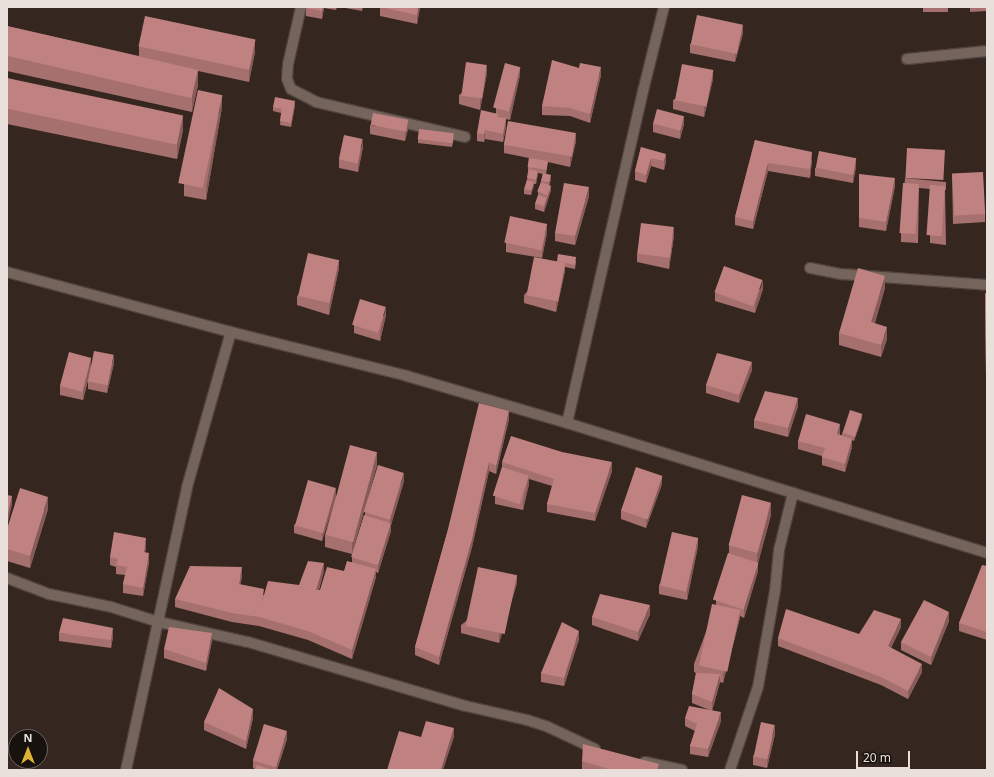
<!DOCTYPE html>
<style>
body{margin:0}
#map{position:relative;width:994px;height:777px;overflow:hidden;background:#352720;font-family:"Noto Sans",sans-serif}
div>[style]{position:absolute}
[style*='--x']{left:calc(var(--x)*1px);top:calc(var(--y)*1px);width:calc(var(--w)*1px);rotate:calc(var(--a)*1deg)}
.roads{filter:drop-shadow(1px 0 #4d423c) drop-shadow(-1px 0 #4d423c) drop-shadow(0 1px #4d423c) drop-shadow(0 -1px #4d423c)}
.minor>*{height:10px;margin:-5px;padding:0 5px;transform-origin:5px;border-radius:5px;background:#75645c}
.wall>*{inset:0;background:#a5706e;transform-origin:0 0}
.shaded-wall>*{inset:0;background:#865b5a}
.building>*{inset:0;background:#c08280;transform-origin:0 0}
span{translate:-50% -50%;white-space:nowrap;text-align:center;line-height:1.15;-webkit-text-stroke:4px #18120f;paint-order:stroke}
.frame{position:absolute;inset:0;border:8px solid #eae0db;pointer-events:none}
.north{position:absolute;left:8px;top:729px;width:40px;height:40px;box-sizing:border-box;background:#18120f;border:1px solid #6c6461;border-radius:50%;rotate:0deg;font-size:11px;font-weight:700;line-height:16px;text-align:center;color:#eae0db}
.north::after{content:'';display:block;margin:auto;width:14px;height:18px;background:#dcb233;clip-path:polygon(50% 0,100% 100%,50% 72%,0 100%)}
.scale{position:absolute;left:856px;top:751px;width:54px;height:18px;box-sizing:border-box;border:2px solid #eae0db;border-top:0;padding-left:5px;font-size:12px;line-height:14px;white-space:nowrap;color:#eae0db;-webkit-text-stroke:3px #18120f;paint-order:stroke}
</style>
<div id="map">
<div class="roads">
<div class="minor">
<div style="--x:301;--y:7;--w:58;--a:102.8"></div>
<div style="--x:288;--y:64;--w:15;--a:94"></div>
<div style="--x:287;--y:79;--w:11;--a:68"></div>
<div style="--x:291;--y:89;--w:28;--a:27"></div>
<div style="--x:316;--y:102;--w:153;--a:13.2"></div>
<div style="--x:907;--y:59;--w:80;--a:-5.7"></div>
<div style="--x:810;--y:268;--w:33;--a:11"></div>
<div style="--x:842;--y:274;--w:145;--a:4.3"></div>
<div style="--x:7;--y:272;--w:232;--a:15"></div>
<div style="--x:231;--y:332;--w:181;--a:14"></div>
<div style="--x:407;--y:376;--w:167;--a:16.4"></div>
<div style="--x:567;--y:423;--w:440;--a:17.2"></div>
<div style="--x:567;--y:423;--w:341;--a:-77.1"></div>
<div style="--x:643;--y:91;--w:87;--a:-76"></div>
<div style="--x:7;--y:578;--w:45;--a:20.9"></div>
<div style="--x:49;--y:594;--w:63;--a:11.8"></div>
<div style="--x:111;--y:607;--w:50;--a:17.4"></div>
<div style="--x:159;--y:622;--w:91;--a:12.7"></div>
<div style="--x:248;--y:642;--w:227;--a:16.4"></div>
<div style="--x:466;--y:706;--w:63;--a:12.9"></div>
<div style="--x:527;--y:720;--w:22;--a:18"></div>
<div style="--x:548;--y:727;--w:52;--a:25.1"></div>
<div style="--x:645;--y:762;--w:38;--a:12"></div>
<div style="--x:126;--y:770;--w:289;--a:-77.8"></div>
<div style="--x:187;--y:487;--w:161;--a:-74.2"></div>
<div style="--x:730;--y:770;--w:88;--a:-71.4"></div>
<div style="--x:758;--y:687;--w:97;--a:-80"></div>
<div style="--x:775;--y:591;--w:41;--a:-84.4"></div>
<div style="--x:779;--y:550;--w:59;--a:-76.2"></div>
</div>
</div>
<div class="wall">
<div style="clip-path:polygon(306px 7px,337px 7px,336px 10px,324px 8px,322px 19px,306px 16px)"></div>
<div style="clip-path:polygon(340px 7px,363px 7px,362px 11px)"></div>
<div style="clip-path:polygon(380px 7px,420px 7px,417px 24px,380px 16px)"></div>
<div style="left:923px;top:7px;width:25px;height:5px"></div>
<div style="clip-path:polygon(970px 7px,987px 7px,987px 11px,970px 12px)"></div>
<div style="clip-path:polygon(7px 26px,139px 56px,139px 46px,255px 52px,249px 82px,198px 71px,198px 85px,192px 112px,7px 71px)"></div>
<div style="clip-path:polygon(743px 33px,735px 62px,690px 53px,690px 44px)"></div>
<div style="clip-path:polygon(487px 73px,480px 110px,459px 104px,459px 95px)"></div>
<div style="clip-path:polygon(520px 75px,510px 120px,506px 119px,506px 127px,503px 142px,485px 139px,484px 142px,477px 141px,477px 133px,496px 113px,496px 108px)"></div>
<div style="clip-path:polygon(601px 75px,590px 123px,570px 116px,542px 115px,542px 106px)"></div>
<div style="clip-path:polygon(7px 78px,183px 130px,177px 159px,7px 124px)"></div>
<div style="clip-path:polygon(713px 79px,704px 117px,673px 109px,673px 100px)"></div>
<div style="clip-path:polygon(295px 105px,291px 127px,280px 125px,281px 113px,273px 111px,273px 107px)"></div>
<div style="clip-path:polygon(222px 107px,206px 200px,184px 196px,184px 184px)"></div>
<div style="clip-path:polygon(653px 123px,684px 124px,680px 139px,653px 132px)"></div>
<div style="clip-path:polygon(370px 125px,408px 129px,405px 141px,370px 134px)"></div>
<div style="clip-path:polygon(454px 137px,452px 147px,418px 143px,418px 139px)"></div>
<div style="clip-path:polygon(755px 140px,812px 160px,810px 178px,768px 171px,753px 229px,735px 225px,735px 217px)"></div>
<div style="clip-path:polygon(576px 141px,570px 167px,548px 162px,546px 174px,551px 179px,549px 186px,551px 190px,544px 212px,535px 209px,535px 204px,538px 196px,538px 192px,541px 182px,543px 174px,538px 173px,536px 184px,534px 184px,531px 195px,524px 194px,524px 189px,527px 180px,528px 171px,528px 167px,529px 158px,504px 153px,504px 145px)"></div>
<div style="clip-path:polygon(363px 147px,358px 172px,339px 168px,339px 160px)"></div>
<div style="clip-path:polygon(641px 147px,666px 162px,664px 170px,651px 166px,646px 183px,635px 180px,635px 171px)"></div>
<div style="clip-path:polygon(856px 167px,853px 183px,815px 176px,815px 168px)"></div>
<div style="clip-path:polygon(859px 174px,895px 186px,886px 231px,859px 227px)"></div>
<div style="clip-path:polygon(952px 174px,985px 214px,985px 222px,953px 224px)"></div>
<div style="clip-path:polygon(905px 178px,946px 182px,946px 190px,945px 190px,946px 245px,930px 243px,930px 189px,919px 188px,918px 243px,901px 242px,901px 233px)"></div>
<div style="clip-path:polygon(589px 196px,575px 245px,555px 241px,555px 233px)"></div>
<div style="clip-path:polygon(547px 233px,542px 258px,506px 252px,506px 243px)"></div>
<div style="clip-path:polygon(674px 236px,669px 269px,637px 262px,637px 254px)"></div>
<div style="clip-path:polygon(557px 261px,576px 261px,575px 269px,565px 267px,565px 271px,556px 312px,524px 303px,524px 295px)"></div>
<div style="clip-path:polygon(339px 268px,329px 315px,297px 305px,297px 296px)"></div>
<div style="clip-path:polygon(885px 288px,875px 323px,887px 339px,881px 357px,839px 345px,839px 333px)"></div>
<div style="clip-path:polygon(763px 289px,755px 313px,715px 301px,715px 293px)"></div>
<div style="clip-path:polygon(987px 293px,987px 380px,986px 380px,985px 301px)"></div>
<div style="clip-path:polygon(386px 315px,380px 341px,354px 333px,354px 325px)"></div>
<div style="clip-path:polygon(114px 363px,107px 393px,88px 389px,88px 381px,90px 373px,83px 400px,60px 395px,60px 386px,91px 365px)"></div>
<div style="clip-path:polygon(752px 370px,739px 403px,706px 393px,706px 385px)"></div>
<div style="clip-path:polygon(798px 406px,788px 437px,754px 428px,754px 420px)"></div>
<div style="clip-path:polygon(862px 418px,854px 441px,852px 440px,852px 447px,845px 472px,822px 465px,822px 456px,798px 449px,798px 441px,840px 432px,840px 435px,842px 435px,842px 433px)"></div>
<div style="clip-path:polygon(509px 419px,496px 474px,489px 471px,472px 547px,439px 665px,415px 655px,415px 647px,447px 533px)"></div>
<div style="clip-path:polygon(502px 462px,612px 471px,595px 521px,547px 512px,547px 504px,552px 486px,529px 479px,529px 484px,523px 510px,495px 504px,495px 496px,502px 467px)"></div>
<div style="clip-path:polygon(377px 465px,352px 554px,325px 547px,325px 535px,334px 502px,322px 541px,294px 533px,294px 525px,336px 496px)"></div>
<div style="clip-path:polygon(404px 481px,391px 525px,391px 531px,378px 573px,376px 572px,376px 577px,352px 659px,308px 640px,259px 626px,232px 622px,175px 607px,175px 599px,242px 576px,240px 585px,264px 595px,299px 585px,324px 571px,319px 590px,320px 590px,344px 571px,352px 562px,352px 557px,365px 515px,365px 512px)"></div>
<div style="clip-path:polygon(662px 484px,646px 528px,621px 519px,621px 510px)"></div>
<div style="clip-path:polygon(48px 509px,30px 568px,7px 561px,7px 529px)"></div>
<div style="clip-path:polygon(771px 515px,758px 563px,758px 571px,744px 618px,740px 616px,740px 618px,723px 683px,720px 682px,712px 711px,721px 721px,708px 757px,690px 754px,690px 746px,695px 731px,685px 726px,685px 718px,712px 711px,692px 703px,692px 694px,696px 673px,694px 672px,694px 664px,716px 605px,716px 600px,729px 554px,729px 545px)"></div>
<div style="clip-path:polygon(146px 546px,145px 553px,149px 562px,143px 596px,123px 593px,123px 584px,125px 575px,116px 574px,116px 567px,110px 565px,110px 557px)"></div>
<div style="clip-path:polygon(698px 546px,687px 600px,659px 594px,659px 585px)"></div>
<div style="clip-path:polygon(987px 566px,987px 640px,959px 631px,959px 623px)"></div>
<div style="clip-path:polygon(517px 583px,499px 643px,461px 633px,461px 625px)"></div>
<div style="clip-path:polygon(650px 614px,638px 641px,592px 625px,592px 617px)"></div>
<div style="clip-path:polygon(949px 621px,931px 665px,901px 650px,901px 642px)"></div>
<div style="clip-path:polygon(901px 627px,891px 648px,922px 672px,908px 699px,881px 685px,778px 646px,778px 638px,859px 634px)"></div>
<div style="clip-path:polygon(59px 633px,113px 637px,111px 648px,59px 641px)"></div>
<div style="clip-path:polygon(579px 639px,564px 686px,541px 682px,541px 673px)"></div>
<div style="clip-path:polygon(212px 641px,206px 671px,164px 658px,164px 649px)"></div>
<div style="clip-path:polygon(253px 718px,246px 749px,204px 730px,204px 722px)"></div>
<div style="clip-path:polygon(775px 734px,767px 768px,753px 765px,753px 756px)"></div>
<div style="clip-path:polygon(287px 739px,277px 770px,255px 770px,255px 769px,253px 768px,253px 760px)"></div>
<div style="clip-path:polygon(582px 761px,659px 770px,582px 770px)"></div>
</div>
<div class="shaded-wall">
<div style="clip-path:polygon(323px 7px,324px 7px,322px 19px,322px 11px)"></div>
<div style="clip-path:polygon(418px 7px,420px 7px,417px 24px,417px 15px)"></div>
<div style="clip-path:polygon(743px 25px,743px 33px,735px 62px,735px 54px)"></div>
<div style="clip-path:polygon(255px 40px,255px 52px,249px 82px,249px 70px)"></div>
<div style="clip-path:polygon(487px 65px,487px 73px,480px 110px,480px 101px)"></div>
<div style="clip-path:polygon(520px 67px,520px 75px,510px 120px,510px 112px)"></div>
<div style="clip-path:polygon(601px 67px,601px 75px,590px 123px,590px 114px)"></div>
<div style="clip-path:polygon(198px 69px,198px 85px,192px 112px,192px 96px)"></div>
<div style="clip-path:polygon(713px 70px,713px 79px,704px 117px,704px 108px)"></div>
<div style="clip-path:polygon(222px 95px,222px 107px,206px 200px,206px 188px)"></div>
<div style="clip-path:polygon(295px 101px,295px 105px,291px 127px,291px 123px)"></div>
<div style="clip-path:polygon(183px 114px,183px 130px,177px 159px,177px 143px)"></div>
<div style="clip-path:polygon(684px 116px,684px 124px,680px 139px,680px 130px)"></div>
<div style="clip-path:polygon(506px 118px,506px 127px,503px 142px,503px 134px)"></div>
<div style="clip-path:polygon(408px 120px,408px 129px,405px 141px,405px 133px)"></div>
<div style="clip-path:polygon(485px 130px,485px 139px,484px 142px,484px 134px)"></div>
<div style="clip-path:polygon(576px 133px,576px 141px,570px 167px,570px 159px)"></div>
<div style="clip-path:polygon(363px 139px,363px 147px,358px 172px,358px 164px)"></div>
<div style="clip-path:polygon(812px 152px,812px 160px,810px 178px,810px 169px)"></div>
<div style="clip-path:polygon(666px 154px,666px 162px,664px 170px,664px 161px)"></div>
<div style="clip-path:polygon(651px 158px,651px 166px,646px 183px,646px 175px)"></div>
<div style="clip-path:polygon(856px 158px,856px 167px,853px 183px,853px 175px)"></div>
<div style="clip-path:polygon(768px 163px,768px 171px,753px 229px,753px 221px)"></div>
<div style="clip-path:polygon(538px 171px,538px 175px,536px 184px,536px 180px)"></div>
<div style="clip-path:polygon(551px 175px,551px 179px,549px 187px,549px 182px)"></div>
<div style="clip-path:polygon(895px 178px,895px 186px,886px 231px,886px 222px)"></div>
<div style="clip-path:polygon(534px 182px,534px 186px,531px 195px,531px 191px)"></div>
<div style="clip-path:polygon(551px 186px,551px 190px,544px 212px,544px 207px)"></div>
<div style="clip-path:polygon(589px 187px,589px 196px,575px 245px,575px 236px)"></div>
<div style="clip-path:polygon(547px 224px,547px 233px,542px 258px,542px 250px)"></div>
<div style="clip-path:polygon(674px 227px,674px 236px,669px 269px,669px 261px)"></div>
<div style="clip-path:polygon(339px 260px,339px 268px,329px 315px,329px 306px)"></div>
<div style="clip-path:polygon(565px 263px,565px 271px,556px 312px,556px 303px)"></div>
<div style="clip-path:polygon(885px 276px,885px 288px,871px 335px,871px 322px)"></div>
<div style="clip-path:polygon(763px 280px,763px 289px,755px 313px,755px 305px)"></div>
<div style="clip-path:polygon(386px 307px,386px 315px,380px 341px,380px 332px)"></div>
<div style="clip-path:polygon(887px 327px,887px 339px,881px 357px,881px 345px)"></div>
<div style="clip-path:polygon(114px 355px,114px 363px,107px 393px,107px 385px)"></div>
<div style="clip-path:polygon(91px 358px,91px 366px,83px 400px,83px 392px)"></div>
<div style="clip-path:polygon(752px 362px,752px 370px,739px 403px,739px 395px)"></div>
<div style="clip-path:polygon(798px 398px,798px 406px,788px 437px,788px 428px)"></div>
<div style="clip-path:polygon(509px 411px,509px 419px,496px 474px,496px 466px)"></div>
<div style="clip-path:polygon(862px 414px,862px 418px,854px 441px,854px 437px)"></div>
<div style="clip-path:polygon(840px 424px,840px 432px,837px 442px,837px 434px)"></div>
<div style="clip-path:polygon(852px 439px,852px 447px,845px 472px,845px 464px)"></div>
<div style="clip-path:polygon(377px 452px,377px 465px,352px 554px,352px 542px)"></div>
<div style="clip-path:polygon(489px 462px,489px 471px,472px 547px,439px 665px,439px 657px)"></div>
<div style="clip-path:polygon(612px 462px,612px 471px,595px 521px,595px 513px)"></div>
<div style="clip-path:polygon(404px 473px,404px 481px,391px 525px,391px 531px,378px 573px,378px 564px,390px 526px,390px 520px)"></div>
<div style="clip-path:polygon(529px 476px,529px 484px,523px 510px,523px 502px)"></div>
<div style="clip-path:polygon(662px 476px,662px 484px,646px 528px,646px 520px)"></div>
<div style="clip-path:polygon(336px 488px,336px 497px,322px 541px,322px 533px)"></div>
<div style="clip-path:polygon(12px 496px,12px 505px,7px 527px,7px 519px)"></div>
<div style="clip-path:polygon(48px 497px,48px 509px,30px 568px,30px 556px)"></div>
<div style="clip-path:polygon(771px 503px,771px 515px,758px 563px,758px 571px,744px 618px,744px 609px,757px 564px,757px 552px)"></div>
<div style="clip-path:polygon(146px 538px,146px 546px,144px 561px,144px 552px)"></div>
<div style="clip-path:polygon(698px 538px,698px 546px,687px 600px,687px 591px)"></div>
<div style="clip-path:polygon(149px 553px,149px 562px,143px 596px,143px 588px)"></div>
<div style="clip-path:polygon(324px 563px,324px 571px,316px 598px,316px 590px)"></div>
<div style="clip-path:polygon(242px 567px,242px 576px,239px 593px,239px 584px)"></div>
<div style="clip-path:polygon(376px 569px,376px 577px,352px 659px,352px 650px)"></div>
<div style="clip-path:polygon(517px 575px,517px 583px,499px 643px,499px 635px)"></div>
<div style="clip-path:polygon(650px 605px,650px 614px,638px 641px,638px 632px)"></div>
<div style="clip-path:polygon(740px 610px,740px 618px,723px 683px,723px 675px)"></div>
<div style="clip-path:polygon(949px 612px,949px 621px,931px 665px,931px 657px)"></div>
<div style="clip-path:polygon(901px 619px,901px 627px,888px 654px,888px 646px)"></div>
<div style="clip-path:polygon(113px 628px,113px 637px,111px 648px,111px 640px)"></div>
<div style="clip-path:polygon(579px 631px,579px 639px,564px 686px,564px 678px)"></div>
<div style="clip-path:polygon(212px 633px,212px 641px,206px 671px,206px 663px)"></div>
<div style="clip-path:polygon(922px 664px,922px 672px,908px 699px,908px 691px)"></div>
<div style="clip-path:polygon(720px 674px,720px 682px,712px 711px,712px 702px)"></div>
<div style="clip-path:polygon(253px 709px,253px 718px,246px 749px,246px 741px)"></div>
<div style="clip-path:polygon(721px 712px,721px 721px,708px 757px,708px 749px)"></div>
<div style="clip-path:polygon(775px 725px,775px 734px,767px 768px,767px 760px)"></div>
<div style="clip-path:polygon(454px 728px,454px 737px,443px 770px,441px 770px)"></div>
<div style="clip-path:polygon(287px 731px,287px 739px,277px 770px,276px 770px,276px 767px)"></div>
</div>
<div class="building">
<div style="clip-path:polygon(306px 7px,323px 7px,322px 11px,306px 8px)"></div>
<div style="clip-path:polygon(380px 7px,418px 7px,417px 15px)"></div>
<div style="left:697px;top:15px;width:47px;height:30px;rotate:12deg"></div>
<div style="left:145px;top:16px;width:113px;height:31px;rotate:12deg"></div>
<div style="left:7px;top:26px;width:196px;height:29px;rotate:13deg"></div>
<div style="clip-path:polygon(552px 60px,579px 68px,580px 63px,601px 67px,590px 114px,570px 108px,542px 106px)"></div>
<div style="left:466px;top:62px;width:21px;height:34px;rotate:8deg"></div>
<div style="left:505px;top:63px;width:16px;height:46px;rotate:15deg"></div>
<div style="left:682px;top:64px;width:32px;height:37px;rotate:11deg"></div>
<div style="left:7px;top:78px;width:180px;height:30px;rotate:12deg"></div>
<div style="left:198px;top:90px;width:25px;height:95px;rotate:12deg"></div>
<div style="clip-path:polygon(275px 97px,295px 101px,291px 123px,280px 121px,282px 109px,273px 107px)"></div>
<div style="left:657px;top:109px;width:28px;height:15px;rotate:15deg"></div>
<div style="clip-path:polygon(481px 110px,498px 114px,497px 117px,506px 118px,503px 134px,485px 130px,484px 134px,477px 133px)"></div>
<div style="left:373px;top:113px;width:36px;height:12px;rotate:11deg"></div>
<div style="left:508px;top:121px;width:69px;height:24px;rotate:10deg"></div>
<div style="left:419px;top:129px;width:35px;height:10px;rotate:7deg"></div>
<div style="left:344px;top:135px;width:19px;height:25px;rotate:12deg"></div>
<div style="clip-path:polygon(755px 140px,812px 152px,810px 169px,768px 163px,753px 221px,735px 217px)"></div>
<div style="clip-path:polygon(641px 147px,666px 154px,664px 161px,651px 158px,646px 175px,635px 171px)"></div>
<div style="left:907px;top:148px;width:38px;height:30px;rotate:3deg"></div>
<div style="left:819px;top:151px;width:38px;height:17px;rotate:11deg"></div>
<div style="left:529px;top:158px;width:19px;height:9px;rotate:9deg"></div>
<div style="left:529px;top:169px;width:9px;height:9px;rotate:13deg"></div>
<div style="left:983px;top:172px;width:42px;height:31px;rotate:87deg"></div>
<div style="clip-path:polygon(543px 173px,551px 175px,549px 182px,541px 181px)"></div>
<div style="clip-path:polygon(859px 174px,895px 178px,886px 222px,859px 218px)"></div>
<div style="left:527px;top:180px;width:7px;height:9px;rotate:16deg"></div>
<div style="left:541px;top:182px;width:11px;height:10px;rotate:22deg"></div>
<div style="clip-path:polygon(564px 183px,589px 187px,575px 236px,555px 233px)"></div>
<div style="left:903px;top:183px;width:16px;height:50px;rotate:4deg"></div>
<div style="left:930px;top:185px;width:15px;height:50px;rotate:4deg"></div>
<div style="left:538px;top:195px;width:9px;height:9px;rotate:18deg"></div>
<div style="left:510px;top:216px;width:38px;height:27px;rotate:12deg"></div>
<div style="left:641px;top:223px;width:33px;height:31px;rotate:7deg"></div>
<div style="left:308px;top:253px;width:32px;height:44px;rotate:13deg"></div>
<div style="clip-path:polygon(558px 254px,576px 257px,575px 265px,557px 261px)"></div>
<div style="left:534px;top:257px;width:32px;height:39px;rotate:11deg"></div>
<div style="left:724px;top:266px;width:41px;height:28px;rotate:20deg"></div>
<div style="clip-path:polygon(858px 268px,885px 276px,871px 322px,887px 327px,881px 345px,839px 333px)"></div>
<div style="clip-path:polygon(985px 293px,987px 293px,987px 372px,986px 372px)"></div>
<div style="left:360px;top:299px;width:27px;height:27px;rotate:17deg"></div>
<div style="left:94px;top:351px;width:20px;height:31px;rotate:11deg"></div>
<div style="left:69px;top:352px;width:23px;height:35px;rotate:15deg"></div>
<div style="clip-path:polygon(717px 353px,752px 362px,739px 395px,706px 385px)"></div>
<div style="clip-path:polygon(765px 391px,798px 398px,788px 428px,754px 420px)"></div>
<div style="clip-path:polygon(479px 403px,509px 411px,496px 466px,489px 462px,472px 539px,439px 657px,415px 647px,447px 533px)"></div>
<div style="left:850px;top:410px;width:13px;height:24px;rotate:18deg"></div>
<div style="clip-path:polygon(806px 414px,840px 424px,837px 434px,852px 439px,845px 464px,822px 457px,825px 448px,798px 441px)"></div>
<div style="clip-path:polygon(511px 436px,562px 452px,612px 462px,595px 513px,547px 504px,554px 479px,502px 462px)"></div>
<div style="left:350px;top:445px;width:28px;height:93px;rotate:15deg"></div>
<div style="left:378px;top:465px;width:27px;height:49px;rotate:17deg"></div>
<div style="left:502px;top:467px;width:28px;height:30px;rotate:18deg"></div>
<div style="left:636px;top:467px;width:28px;height:46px;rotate:19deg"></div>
<div style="left:308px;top:480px;width:29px;height:47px;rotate:16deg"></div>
<div style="clip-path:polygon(20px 488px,48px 497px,30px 556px,7px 549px,7px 529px)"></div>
<div style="clip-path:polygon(7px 495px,12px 496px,7px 519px)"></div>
<div style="left:742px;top:495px;width:30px;height:52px;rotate:15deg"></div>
<div style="left:364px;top:515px;width:28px;height:44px;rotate:17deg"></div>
<div style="clip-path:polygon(114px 532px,146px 538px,144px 552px,149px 553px,143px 588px,123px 584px,127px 567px,116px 565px,118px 559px,110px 557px)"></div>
<div style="left:672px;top:532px;width:27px;height:55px;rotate:13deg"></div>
<div style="left:728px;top:553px;width:32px;height:49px;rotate:18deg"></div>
<div style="clip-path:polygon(308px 561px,324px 563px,316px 590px,320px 590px,327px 567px,344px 571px,347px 561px,376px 569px,352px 650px,308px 631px,259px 617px,232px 613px,175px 599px,190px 566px,242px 567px,239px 584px,264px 589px,262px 602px,268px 581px,299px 585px)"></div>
<div style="clip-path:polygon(982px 565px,987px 566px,987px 632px,959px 623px)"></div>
<div style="left:478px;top:567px;width:40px;height:60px;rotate:12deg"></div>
<div style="clip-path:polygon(600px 594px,650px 605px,638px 632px,592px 617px)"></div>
<div style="clip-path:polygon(924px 600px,949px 612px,931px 657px,901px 642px)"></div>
<div style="left:712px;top:604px;width:29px;height:63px;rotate:12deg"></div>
<div style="clip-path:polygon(786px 609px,859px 634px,874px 610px,901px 619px,888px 646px,922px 664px,908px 691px,881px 677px,778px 638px)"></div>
<div style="clip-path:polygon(63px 618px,113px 628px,111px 640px,59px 633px)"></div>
<div style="clip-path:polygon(562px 622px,579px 631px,564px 678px,541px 673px)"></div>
<div style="clip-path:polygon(169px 627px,212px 633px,206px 663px,164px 649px)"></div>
<div style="clip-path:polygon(696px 673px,720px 674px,712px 702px,692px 694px)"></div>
<div style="clip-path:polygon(219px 688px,253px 709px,246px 741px,204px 722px)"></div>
<div style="clip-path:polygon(689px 706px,721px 712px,708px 749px,690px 746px,697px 724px,685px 718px)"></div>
<div style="clip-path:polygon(426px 721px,454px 728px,441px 770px,387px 770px,399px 731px,421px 737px)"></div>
<div style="left:761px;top:722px;width:14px;height:35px;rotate:12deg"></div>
<div style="left:264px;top:724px;width:24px;height:38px;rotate:17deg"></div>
<div style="clip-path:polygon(583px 744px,659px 764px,657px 770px,612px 770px,582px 761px)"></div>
<div style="clip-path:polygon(257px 765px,272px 770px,255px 770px)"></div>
</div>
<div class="frame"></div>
<div class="north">N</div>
<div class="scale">20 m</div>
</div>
